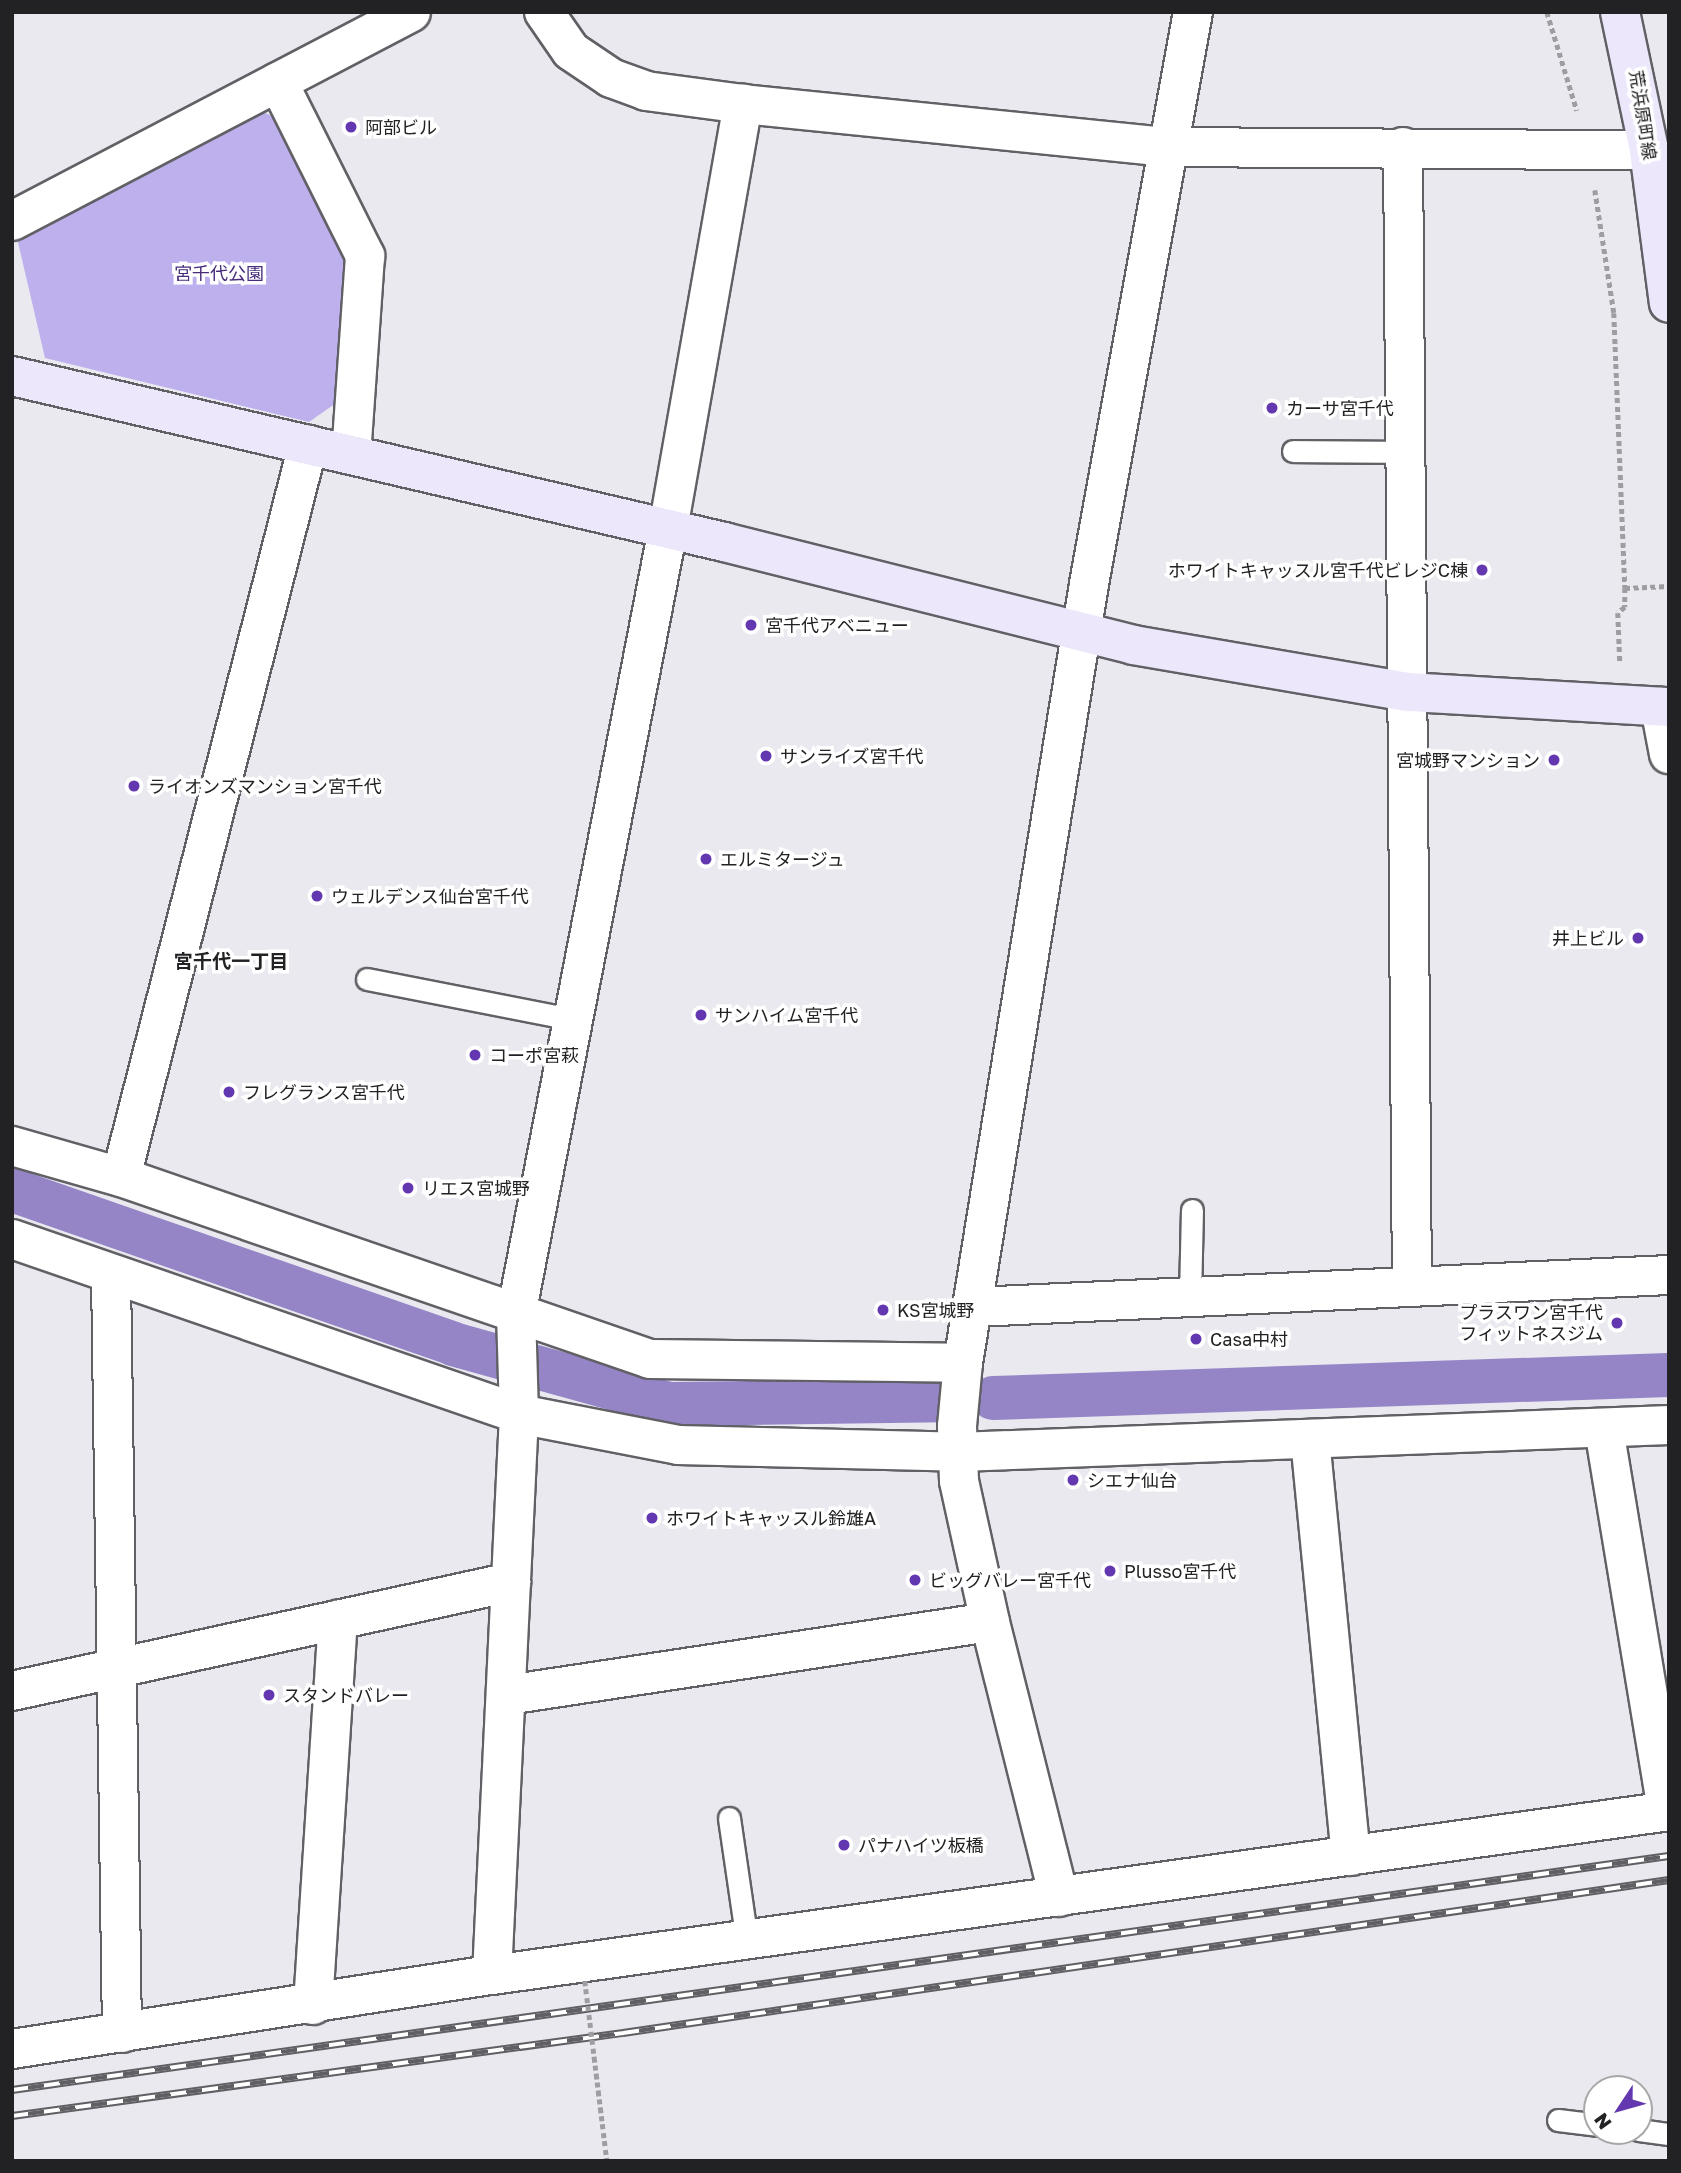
<!DOCTYPE html>
<meta charset="utf-8">
<style>
body{margin:0}
#map{position:relative;width:1681px;height:2173px;overflow:hidden;background:#eae9ef;font-family:"Golos Text","Noto Sans JP",sans-serif}
div>[style]{position:absolute}
[style*='--x']{left:calc(var(--x)*1px);top:calc(var(--y)*1px);width:calc(var(--w)*1px);rotate:calc(var(--a)*1deg)}
.green>*{inset:0;background:#beb0ed}
.canal>*{height:44px;margin:-22px;padding:0 22px;transform-origin:22px;border-radius:22px;background:#9585c7}
.path>*{height:4.5px;margin-top:-2.25px;transform-origin:0;background:repeating-linear-gradient(90deg,#9e9da1 0 5px,transparent 0 8.5px)}
.roads{filter:drop-shadow(2px 0 #616065) drop-shadow(-2px 0 #616065) drop-shadow(0 2px #616065) drop-shadow(0 -2px #616065)}
.lane>*{height:21px;margin:-10.5px;padding:0 10.5px;transform-origin:10.5px;border-radius:10.5px;background:#fff}
.street>*{height:38px;margin:-19px;padding:0 19px;transform-origin:19px;border-radius:19px;background:#fff}
.secondary>*{height:38px;margin:-19px;padding:0 19px;transform-origin:19px;border-radius:19px;background:#ece7fb}
.rail>*{height:8px;margin-top:-4px;transform-origin:0;background:repeating-linear-gradient(90deg,#fff 0 16px,#605f63 0 32px);box-sizing:border-box;border-block:2px solid #605f63}
.path-bridge>*{height:4.5px;margin-top:-2.25px;transform-origin:0;background:repeating-linear-gradient(90deg,#9e9da1 0 5px,transparent 0 8.5px)}
.dots>*{width:19px;height:19px;translate:-50% -50%;box-sizing:border-box;border:4px solid #fff;border-radius:50%}
span{translate:-50% -50%;white-space:nowrap;text-align:center;line-height:1.15;-webkit-text-stroke:7px #fff;paint-order:stroke}
.street-label{font-size:18px;color:#222224}
.poi-label{font-size:18px;color:#222224}
.left{translate:0 -50%;text-align:left}
.right{translate:-100% -50%;text-align:right}
.park-label{font-size:18px;color:#472c7b}
.neighbourhood-label{font-size:19px;color:#222224;font-weight:700}
.frame{position:absolute;inset:0;border:14px solid #222224;pointer-events:none}
.north{position:absolute;left:1583px;top:2075px;width:70px;height:70px;box-sizing:border-box;background:#fff;border:2px solid #a7a7a7;border-radius:50%;rotate:234deg;font-size:19px;font-weight:700;line-height:28px;text-align:center;color:#222224}
.north::after{content:'';display:block;margin:auto;width:24px;height:32px;background:#6337af;clip-path:polygon(50% 0,100% 100%,50% 72%,0 100%)}
</style>
<div id="map">
<div class="green">
<div style="clip-path:polygon(263px 112px,285px 122px,352px 265px,339px 401px,309px 422px,45px 358px,17px 238px)"></div>
</div>
<div class="canal">
<div style="--x:12;--y:1190;--w:467;--a:19.2"></div>
<div style="--x:453;--y:1344;--w:225;--a:15.5"></div>
<div style="--x:670;--y:1404;--w:274;--a:-0.8"></div>
<div style="--x:993;--y:1398;--w:676;--a:-1.95"></div>
</div>
<div class="path">
<div style="--x:1547;--y:12;--w:103;--a:73.1"></div>
<div style="--x:1595;--y:190;--w:124;--a:81.2"></div>
<div style="--x:1614;--y:313;--w:275;--a:87.7"></div>
<div style="--x:1625;--y:588;--w:19;--a:90"></div>
<div style="--x:1625;--y:607;--w:9;--a:139"></div>
<div style="--x:1618;--y:613;--w:50;--a:87.7"></div>
<div style="--x:1625;--y:588;--w:44;--a:-2.6"></div>
</div>
<div class="roads">
<div class="lane">
<div style="--x:1293;--y:451;--w:113;--a:0.5"></div>
<div style="--x:367;--y:979;--w:208;--a:11.1"></div>
<div style="--x:1190;--y:1297;--w:87;--a:-88.7"></div>
<div style="--x:729;--y:1818;--w:124;--a:81.7"></div>
<div style="--x:1558;--y:2120;--w:39;--a:7"></div>
<div style="--x:1639;--y:2130;--w:30;--a:8"></div>
</div>
<div class="street">
<div style="--x:544;--y:12;--w:47;--a:55.3"></div>
<div style="--x:571;--y:51;--w:48;--a:34"></div>
<div style="--x:611;--y:78;--w:37;--a:20"></div>
<div style="--x:646;--y:91;--w:98;--a:7.6"></div>
<div style="--x:743;--y:104;--w:425;--a:5.8"></div>
<div style="--x:1166;--y:147;--w:483;--a:0.4"></div>
<div style="--x:278;--y:82;--w:195;--a:63.4"></div>
<div style="--x:365;--y:256;--w:199;--a:94"></div>
<div style="--x:1403;--y:147;--w:1139;--a:89.55"></div>
<div style="--x:12;--y:221;--w:450;--a:-27.6"></div>
<div style="--x:1660;--y:707;--w:48;--a:79.2"></div>
<div style="--x:12;--y:1146;--w:113;--a:15.9"></div>
<div style="--x:121;--y:1177;--w:559;--a:18.99"></div>
<div style="--x:650;--y:1359;--w:313;--a:0.7"></div>
<div style="--x:121;--y:1177;--w:756;--a:-75.67"></div>
<div style="--x:12;--y:1239;--w:536;--a:19.04"></div>
<div style="--x:519;--y:1414;--w:162;--a:11"></div>
<div style="--x:678;--y:1445;--w:281;--a:1.4"></div>
<div style="--x:959;--y:1452;--w:711;--a:-2.18"></div>
<div style="--x:111;--y:1274;--w:759;--a:89.17"></div>
<div style="--x:975;--y:1307;--w:695;--a:-2.64"></div>
<div style="--x:1604;--y:1429;--w:387;--a:80.6"></div>
<div style="--x:1310;--y:1439;--w:419;--a:84.4"></div>
<div style="--x:12;--y:1691;--w:511;--a:-12.32"></div>
<div style="--x:507;--y:1695;--w:488;--a:-8.6"></div>
<div style="--x:1059;--y:1897;--w:284;--a:-104.1"></div>
<div style="--x:990;--y:1622;--w:144;--a:-102.4"></div>
<div style="--x:959;--y:1481;--w:55;--a:-92.1"></div>
<div style="--x:957;--y:1426;--w:63;--a:-84.6"></div>
<div style="--x:963;--y:1363;--w:789;--a:-80.81"></div>
<div style="--x:1089;--y:584;--w:581;--a:-79.7"></div>
<div style="--x:492;--y:1975;--w:562;--a:-87.24"></div>
<div style="--x:519;--y:1414;--w:99;--a:-91.7"></div>
<div style="--x:516;--y:1315;--w:801;--a:-79.06"></div>
<div style="--x:668;--y:529;--w:432;--a:-80"></div>
<div style="--x:313;--y:2005;--w:386;--a:-86.3"></div>
<div style="--x:12;--y:2049;--w:486;--a:-8.8"></div>
<div style="--x:492;--y:1975;--w:1188;--a:-7.93"></div>
</div>
<div class="secondary">
<div style="--x:1620;--y:12;--w:141;--a:78.1"></div>
<div style="--x:1649;--y:150;--w:154;--a:82.6"></div>
<div style="--x:12;--y:376;--w:731;--a:13.12"></div>
<div style="--x:724;--y:542;--w:422;--a:14.1"></div>
<div style="--x:1133;--y:645;--w:279;--a:9.7"></div>
<div style="--x:1408;--y:692;--w:261;--a:3.3"></div>
</div>
</div>
<div class="rail">
<div style="--x:12;--y:2090;--w:1673;--a:-8.04"></div>
<div style="--x:12;--y:2116;--w:617;--a:-7.74"></div>
<div style="--x:623;--y:2033;--w:1057;--a:-8.32"></div>
</div>
<div class="path-bridge">
<div style="--x:585;--y:1981;--w:181;--a:83"></div>
</div>
<div class="dots">
<div style="left:351px;top:127px;background:#6337af"></div>
<div style="left:1272px;top:408px;background:#6337af"></div>
<div style="left:1482px;top:570px;background:#6337af"></div>
<div style="left:751px;top:625px;background:#6337af"></div>
<div style="left:766px;top:756px;background:#6337af"></div>
<div style="left:1554px;top:760px;background:#6337af"></div>
<div style="left:134px;top:786px;background:#6337af"></div>
<div style="left:706px;top:859px;background:#6337af"></div>
<div style="left:317px;top:896px;background:#6337af"></div>
<div style="left:1638px;top:938px;background:#6337af"></div>
<div style="left:701px;top:1015px;background:#6337af"></div>
<div style="left:475px;top:1055px;background:#6337af"></div>
<div style="left:229px;top:1092px;background:#6337af"></div>
<div style="left:408px;top:1188px;background:#6337af"></div>
<div style="left:883px;top:1310px;background:#6337af"></div>
<div style="left:1617px;top:1323px;background:#6337af"></div>
<div style="left:1196px;top:1339px;background:#6337af"></div>
<div style="left:1073px;top:1480px;background:#6337af"></div>
<div style="left:652px;top:1518px;background:#6337af"></div>
<div style="left:1110px;top:1571px;background:#6337af"></div>
<div style="left:915px;top:1580px;background:#6337af"></div>
<div style="left:269px;top:1695px;background:#6337af"></div>
<div style="left:844px;top:1845px;background:#6337af"></div>
</div>
<div class="street-label">
<span style="left:1643px;top:115px;rotate:81deg">荒浜原町線</span>
</div>
<div class="poi-label">
<span class="left" style="left:365px;top:127px">阿部ビル</span>
<span class="left" style="left:1286px;top:408px">カーサ宮千代</span>
<span class="right" style="left:1468px;top:570px">ホワイトキャッスル宮千代ビレジC棟</span>
<span class="left" style="left:765px;top:625px">宮千代アベニュー</span>
<span class="left" style="left:780px;top:756px">サンライズ宮千代</span>
<span class="right" style="left:1540px;top:760px">宮城野マンション</span>
<span class="left" style="left:148px;top:786px">ライオンズマンション宮千代</span>
<span class="left" style="left:720px;top:859px">エルミタージュ</span>
<span class="left" style="left:331px;top:896px">ウェルデンス仙台宮千代</span>
<span class="right" style="left:1624px;top:938px">井上ビル</span>
<span class="left" style="left:715px;top:1015px">サンハイム宮千代</span>
<span class="left" style="left:489px;top:1055px">コーポ宮萩</span>
<span class="left" style="left:243px;top:1092px">フレグランス宮千代</span>
<span class="left" style="left:422px;top:1188px">リエス宮城野</span>
<span class="left" style="left:897px;top:1310px">KS宮城野</span>
<span class="right" style="left:1603px;top:1323px">プラスワン宮千代<br>フィットネスジム</span>
<span class="left" style="left:1210px;top:1339px">Casa中村</span>
<span class="left" style="left:1087px;top:1480px">シエナ仙台</span>
<span class="left" style="left:666px;top:1518px">ホワイトキャッスル鈴雄A</span>
<span class="left" style="left:1124px;top:1571px">Plusso宮千代</span>
<span class="left" style="left:929px;top:1580px">ビッグバレー宮千代</span>
<span class="left" style="left:283px;top:1695px">スタンドバレー</span>
<span class="left" style="left:858px;top:1845px">パナハイツ板橋</span>
</div>
<div class="park-label">
<span style="left:219px;top:273px">宮千代公園</span>
</div>
<div class="neighbourhood-label">
<span style="left:231px;top:961px">宮千代一丁目</span>
</div>
<div class="frame"></div>
<div class="north">N</div>
</div>
